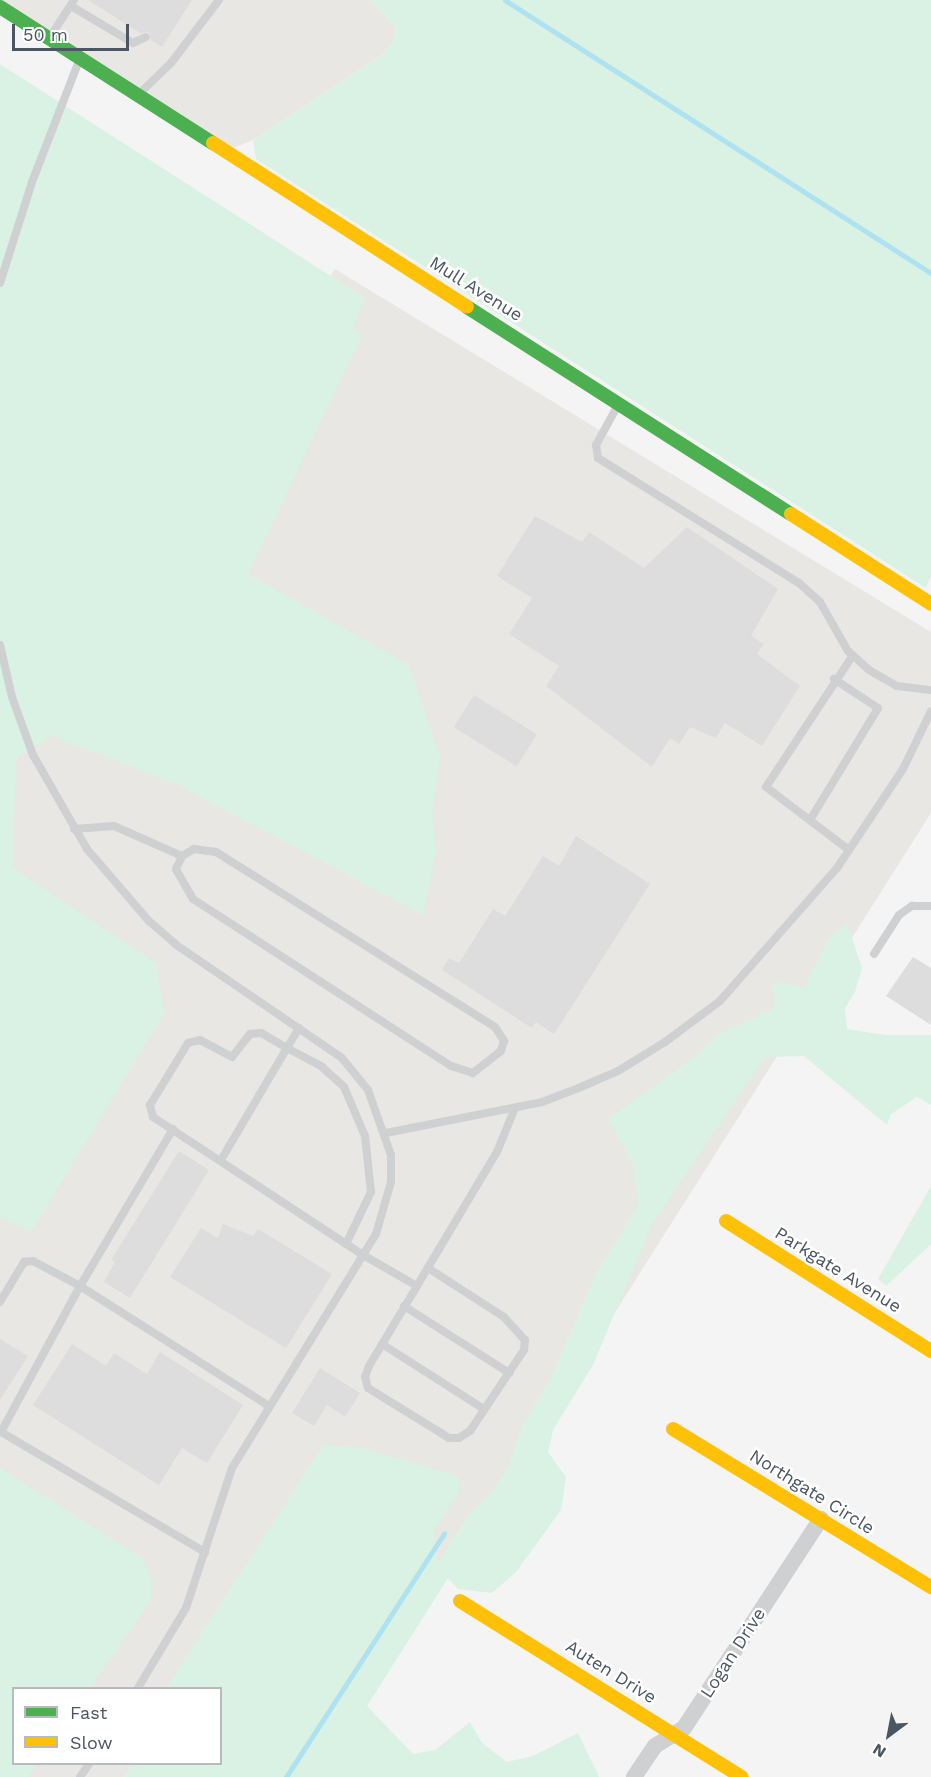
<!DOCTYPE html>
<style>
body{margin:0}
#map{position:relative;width:931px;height:1777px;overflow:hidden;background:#f4f4f4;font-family:"Work Sans",sans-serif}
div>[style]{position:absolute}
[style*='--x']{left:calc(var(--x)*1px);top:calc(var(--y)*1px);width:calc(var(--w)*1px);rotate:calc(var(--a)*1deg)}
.commercial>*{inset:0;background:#e8e7e3}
.green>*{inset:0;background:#d9f2e3}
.stream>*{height:4.5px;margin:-2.25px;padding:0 2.25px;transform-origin:2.25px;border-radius:2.25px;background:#aee2f0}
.building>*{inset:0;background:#ddddde;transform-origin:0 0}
.lane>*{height:8px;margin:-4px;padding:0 4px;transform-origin:4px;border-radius:4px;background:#ced0d2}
.street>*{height:16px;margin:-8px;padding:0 8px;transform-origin:8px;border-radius:8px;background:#ced0d2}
.fast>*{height:14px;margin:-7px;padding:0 7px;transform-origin:7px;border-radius:7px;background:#4caf50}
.slow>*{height:14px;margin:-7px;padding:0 7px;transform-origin:7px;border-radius:7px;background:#ffc107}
span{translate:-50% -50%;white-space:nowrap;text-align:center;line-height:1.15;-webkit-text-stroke:5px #fff;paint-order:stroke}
.street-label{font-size:18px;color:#4a5661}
.legend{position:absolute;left:12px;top:1687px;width:210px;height:78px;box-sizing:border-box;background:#fff;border:2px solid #b7bbc0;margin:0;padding:8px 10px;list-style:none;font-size:18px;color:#4a5661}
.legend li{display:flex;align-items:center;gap:12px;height:30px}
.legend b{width:30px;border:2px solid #b7bbc0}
.north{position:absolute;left:859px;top:1705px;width:60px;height:60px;-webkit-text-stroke:4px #fff;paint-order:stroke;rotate:212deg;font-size:16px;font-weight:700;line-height:24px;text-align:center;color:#4a5661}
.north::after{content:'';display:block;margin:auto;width:21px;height:27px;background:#4a5661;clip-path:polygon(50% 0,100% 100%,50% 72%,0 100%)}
.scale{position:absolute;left:12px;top:24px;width:117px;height:27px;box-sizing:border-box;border:3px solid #4a5661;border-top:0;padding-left:8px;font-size:18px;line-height:21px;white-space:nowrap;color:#4a5661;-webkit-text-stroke:4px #fff;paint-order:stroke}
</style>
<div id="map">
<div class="commercial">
<div style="clip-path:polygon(0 0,370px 0,396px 28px,393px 42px,382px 55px,253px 140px,225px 151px)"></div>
<div style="clip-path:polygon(evenodd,335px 269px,931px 632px,931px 813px,321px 1777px,0 1777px,0 784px,335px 269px,14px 1688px,220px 1688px,220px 1764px,14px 1764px,14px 1688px)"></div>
</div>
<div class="green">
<div style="clip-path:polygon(370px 0,931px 0,931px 575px,926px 588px,256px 159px,253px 140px,382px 55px,393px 42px,396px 28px)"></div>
<div style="clip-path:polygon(0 64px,365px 298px,353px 328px,362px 335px,248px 574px,409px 665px,440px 758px,432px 812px,436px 853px,423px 915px,176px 784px,53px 736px,16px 758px,13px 868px,156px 963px,164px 1014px,31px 1232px,0 1217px)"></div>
<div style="clip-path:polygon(847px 923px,862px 968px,855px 992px,845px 1008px,847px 1029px,885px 1035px,931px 1035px,931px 1105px,917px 1097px,891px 1114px,887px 1125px,804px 1056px,765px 1057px,652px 1224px,593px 1365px,553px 1430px,548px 1452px,566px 1477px,561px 1510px,516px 1572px,492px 1593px,458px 1589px,448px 1578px,367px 1706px,413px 1754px,435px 1750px,470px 1722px,482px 1743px,507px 1762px,533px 1756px,578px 1733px,599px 1777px,123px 1777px,132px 1764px,220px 1764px,220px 1688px,166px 1688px,323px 1445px,362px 1448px,458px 1476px,460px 1491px,433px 1531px,437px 1564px,470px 1512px,492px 1491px,509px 1465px,522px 1426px,551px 1377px,596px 1273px,638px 1205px,633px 1164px,608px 1119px,697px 1055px,717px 1035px,775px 1008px,772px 986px,777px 982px,804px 987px,829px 938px)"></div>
<div style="clip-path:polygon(931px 1186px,931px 1244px,886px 1286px,878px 1279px)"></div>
<div style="clip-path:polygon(0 1468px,142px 1558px,151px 1578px,151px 1600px,90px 1688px,14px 1688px,14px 1764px,37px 1764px,28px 1777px,0 1777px)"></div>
</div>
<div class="stream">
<div style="--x:505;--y:0;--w:506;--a:32.65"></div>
<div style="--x:286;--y:1777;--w:290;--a:-57"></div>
</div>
<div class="building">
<div style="clip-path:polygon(88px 0,192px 0,162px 47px,151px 40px,149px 32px,140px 33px)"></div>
<div style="clip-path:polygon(535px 516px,582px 542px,589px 532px,644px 568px,687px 527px,778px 589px,751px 636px,764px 644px,757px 654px,800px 686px,762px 746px,725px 723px,716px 738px,690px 727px,679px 744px,670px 738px,652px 767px,546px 686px,559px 666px,509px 634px,532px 598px,497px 576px)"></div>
<div style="left:474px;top:695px;width:74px;height:38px;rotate:32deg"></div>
<div style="clip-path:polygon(576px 836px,650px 884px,554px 1034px,536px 1022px,532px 1028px,442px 970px,449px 958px,459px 963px,493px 909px,505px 916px,543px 856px,559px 866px)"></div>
<div style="clip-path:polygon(913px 957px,931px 968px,931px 1025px,886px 996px)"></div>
<div style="clip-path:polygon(179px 1151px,209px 1170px,130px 1298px,104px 1282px,115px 1262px,111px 1260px)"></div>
<div style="clip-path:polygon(223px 1224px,253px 1236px,258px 1229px,332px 1274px,286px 1348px,170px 1277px,201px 1228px,218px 1238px)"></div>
<div style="clip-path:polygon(0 1339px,28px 1356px,0 1400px)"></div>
<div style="clip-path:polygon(72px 1344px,106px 1366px,114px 1353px,147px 1374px,160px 1352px,243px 1405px,207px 1463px,182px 1448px,159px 1485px,33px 1405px)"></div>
<div style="clip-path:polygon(320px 1368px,360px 1393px,345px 1417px,327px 1405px,314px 1426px,292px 1413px)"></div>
</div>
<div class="lane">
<div style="--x:71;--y:6;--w:72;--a:30.8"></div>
<div style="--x:133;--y:43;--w:14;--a:-25"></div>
<div style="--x:50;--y:37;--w:44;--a:-57"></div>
<div style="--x:140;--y:93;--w:43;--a:-44.1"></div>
<div style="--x:171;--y:63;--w:79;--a:-52.7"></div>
<div style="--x:0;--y:283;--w:106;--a:-72.4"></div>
<div style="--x:32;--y:182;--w:130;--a:-68.8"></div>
<div style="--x:618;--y:405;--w:46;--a:118.8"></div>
<div style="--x:596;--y:445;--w:13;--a:81"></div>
<div style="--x:598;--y:458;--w:237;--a:31.9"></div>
<div style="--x:799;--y:583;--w:28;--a:42"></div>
<div style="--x:820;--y:602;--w:56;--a:60.3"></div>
<div style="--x:848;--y:651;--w:28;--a:42"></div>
<div style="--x:869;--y:670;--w:32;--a:30"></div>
<div style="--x:897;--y:686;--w:34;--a:7"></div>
<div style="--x:0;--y:645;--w:53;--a:77"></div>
<div style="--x:12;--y:697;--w:62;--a:70.1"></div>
<div style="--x:33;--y:755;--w:108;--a:60.1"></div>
<div style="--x:87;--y:849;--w:95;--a:49.3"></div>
<div style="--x:149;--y:921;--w:35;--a:41"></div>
<div style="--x:175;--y:944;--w:202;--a:34.3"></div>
<div style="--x:342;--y:1058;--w:41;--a:50.9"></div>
<div style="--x:368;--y:1090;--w:69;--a:70.5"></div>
<div style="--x:391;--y:1155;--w:27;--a:90"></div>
<div style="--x:391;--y:1182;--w:54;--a:106.1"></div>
<div style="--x:376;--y:1234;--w:275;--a:121.6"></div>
<div style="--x:232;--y:1468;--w:147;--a:108.2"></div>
<div style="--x:186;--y:1608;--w:93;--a:121"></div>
<div style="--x:810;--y:820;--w:131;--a:-58.7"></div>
<div style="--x:878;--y:708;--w:53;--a:-146.6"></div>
<div style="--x:74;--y:829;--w:40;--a:-4.3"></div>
<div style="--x:114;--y:826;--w:74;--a:23.8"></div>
<div style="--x:182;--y:856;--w:14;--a:-30"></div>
<div style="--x:194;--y:849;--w:22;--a:8"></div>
<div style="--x:216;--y:852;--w:329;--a:32.1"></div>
<div style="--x:495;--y:1027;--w:17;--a:57"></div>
<div style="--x:504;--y:1041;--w:10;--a:107"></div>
<div style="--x:501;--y:1051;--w:36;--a:142"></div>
<div style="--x:473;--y:1073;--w:23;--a:-162"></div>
<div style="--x:451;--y:1066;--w:307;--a:-147.1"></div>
<div style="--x:193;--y:899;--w:34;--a:-120"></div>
<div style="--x:176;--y:869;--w:14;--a:-65"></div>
<div style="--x:849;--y:850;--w:104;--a:-142.8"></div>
<div style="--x:766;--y:787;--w:158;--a:-56.6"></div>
<div style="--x:874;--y:954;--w:46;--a:-57.3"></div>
<div style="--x:899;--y:915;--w:16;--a:-35"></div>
<div style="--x:912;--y:906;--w:19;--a:0"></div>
<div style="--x:299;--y:1028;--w:23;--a:121"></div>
<div style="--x:287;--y:1048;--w:30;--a:-150"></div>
<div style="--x:261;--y:1033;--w:11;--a:175"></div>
<div style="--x:250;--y:1034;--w:29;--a:128"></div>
<div style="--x:232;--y:1057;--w:36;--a:-152"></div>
<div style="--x:200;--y:1040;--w:12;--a:166"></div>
<div style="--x:188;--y:1043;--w:73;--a:121.5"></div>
<div style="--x:150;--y:1105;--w:12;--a:76"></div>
<div style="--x:153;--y:1117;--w:251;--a:33.3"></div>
<div style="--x:363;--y:1255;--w:62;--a:29.9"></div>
<div style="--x:173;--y:1129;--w:182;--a:120.6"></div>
<div style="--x:80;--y:1286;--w:166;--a:118.4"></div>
<div style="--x:1;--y:1432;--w:237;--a:30.5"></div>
<div style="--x:386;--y:1133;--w:159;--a:-11.2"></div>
<div style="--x:542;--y:1102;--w:42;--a:-21"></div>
<div style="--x:581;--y:1087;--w:40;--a:-23.4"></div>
<div style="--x:618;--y:1071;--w:55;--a:-31.7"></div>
<div style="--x:665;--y:1042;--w:69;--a:-36.7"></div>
<div style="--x:720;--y:1001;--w:177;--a:-48.7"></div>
<div style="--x:837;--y:868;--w:119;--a:-56.3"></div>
<div style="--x:903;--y:769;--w:64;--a:-64.2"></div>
<div style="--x:221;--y:1160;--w:130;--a:-59.5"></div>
<div style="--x:287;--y:1048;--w:40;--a:28"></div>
<div style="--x:322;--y:1067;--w:30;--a:42"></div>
<div style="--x:344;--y:1087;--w:53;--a:66.8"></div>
<div style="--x:365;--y:1136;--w:56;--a:83.9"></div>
<div style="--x:371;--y:1192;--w:58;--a:115.7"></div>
<div style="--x:428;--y:1268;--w:90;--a:32.8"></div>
<div style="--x:504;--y:1317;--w:31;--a:48"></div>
<div style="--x:525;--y:1340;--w:10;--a:96"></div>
<div style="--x:524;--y:1350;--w:97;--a:123.7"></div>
<div style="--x:470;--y:1431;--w:13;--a:148"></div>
<div style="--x:459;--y:1438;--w:10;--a:180"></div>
<div style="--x:449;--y:1438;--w:95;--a:-148.3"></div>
<div style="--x:368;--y:1388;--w:11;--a:-105"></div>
<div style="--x:365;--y:1377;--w:12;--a:-70"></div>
<div style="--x:369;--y:1366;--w:93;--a:-59"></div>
<div style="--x:417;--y:1286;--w:156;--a:-59.2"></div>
<div style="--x:497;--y:1152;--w:48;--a:-67.8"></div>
<div style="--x:0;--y:1302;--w:47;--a:-59"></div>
<div style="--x:24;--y:1262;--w:9;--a:-6"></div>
<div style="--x:33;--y:1261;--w:53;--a:28"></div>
<div style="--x:80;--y:1286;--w:224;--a:32.4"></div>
<div style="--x:404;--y:1306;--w:125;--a:32.5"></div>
<div style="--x:382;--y:1344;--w:121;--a:32.5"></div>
<div style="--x:80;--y:1777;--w:16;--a:-55"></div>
</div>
<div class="street">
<div style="--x:634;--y:1777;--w:37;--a:-56"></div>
<div style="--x:655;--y:1746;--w:34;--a:-32"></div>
<div style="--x:684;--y:1728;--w:250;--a:-56.8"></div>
</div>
<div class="fast">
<div style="--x:0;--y:7;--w:253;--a:32.6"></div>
<div style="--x:467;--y:307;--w:384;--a:32.6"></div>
</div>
<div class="slow">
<div style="--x:213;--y:143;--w:302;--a:32.8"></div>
<div style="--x:791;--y:514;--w:166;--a:32.7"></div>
<div style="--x:726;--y:1221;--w:243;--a:32.4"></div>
<div style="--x:673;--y:1429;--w:303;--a:31.5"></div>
<div style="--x:460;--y:1601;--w:332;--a:32"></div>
</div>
<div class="street-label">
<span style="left:476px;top:289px;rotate:32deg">Mull Avenue</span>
<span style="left:838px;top:1270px;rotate:32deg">Parkgate Avenue</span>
<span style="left:812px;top:1492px;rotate:32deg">Northgate Circle</span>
<span style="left:733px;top:1653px;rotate:-57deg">Logan Drive</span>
<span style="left:611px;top:1672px;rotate:32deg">Auten Drive</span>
</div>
<ul class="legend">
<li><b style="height:8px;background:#4caf50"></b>Fast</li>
<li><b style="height:8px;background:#ffc107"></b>Slow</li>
</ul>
<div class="north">N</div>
<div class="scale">50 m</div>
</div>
